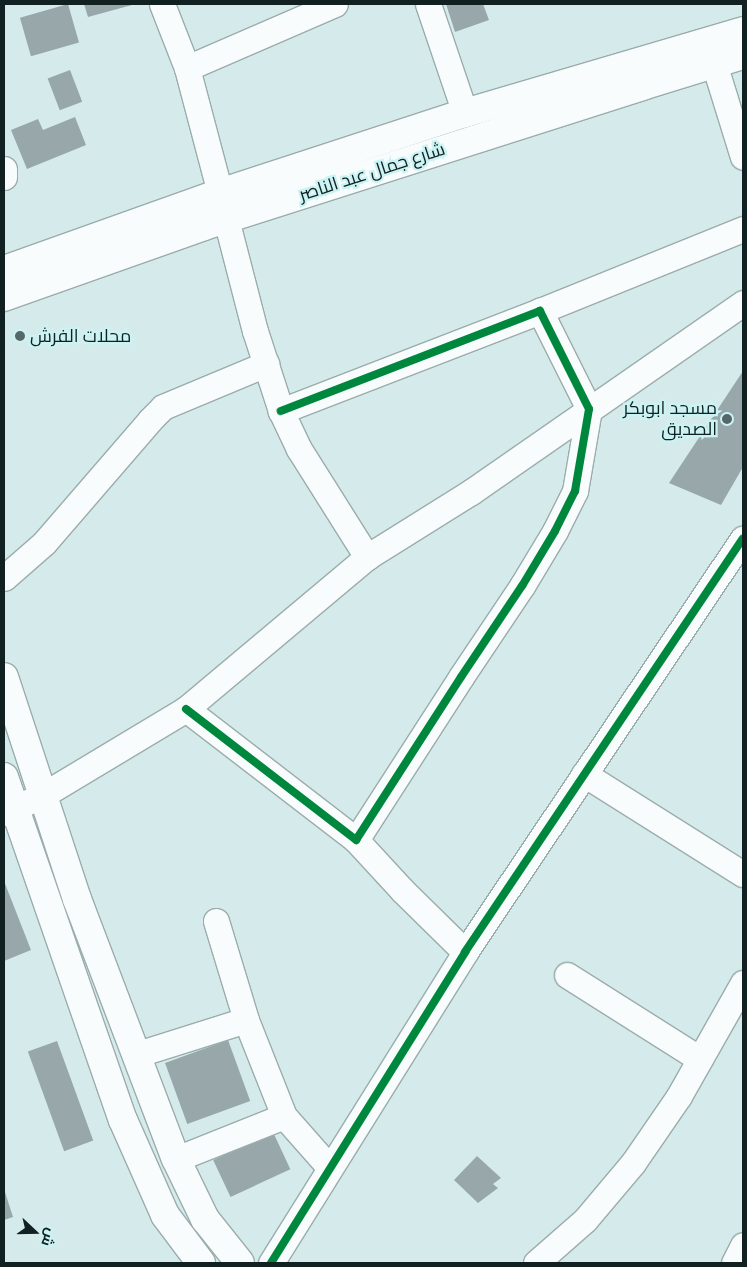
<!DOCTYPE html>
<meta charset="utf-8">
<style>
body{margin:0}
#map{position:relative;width:747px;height:1267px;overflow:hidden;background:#d5ebeb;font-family:"IBM Plex Serif",Cairo,serif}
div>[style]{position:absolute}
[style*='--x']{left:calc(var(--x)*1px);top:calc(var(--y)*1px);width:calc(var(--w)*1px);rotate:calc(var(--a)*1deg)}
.building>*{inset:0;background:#97a7aa;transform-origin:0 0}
.roads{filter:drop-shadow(1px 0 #9bacac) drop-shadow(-1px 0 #9bacac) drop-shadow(0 1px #9bacac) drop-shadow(0 -1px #9bacac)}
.minor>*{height:25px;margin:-12.5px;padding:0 12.5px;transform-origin:12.5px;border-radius:12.5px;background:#f9fcfc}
.major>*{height:28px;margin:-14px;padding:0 14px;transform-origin:14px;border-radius:14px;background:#f9fcfc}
.cycleway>*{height:8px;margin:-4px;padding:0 4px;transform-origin:4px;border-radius:4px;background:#00873e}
.dots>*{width:14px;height:14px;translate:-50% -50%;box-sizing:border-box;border:2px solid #ccf3f4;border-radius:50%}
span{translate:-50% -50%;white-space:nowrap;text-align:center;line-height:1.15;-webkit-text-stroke:4.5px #ccf3f4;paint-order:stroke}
.street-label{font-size:18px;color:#112021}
.poi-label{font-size:18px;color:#112021}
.left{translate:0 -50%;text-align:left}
.right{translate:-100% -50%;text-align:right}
.frame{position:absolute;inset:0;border:5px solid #112021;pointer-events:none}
.north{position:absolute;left:10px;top:1207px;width:50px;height:50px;-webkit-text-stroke:4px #ccf3f4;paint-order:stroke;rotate:111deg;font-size:14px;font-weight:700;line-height:20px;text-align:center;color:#112021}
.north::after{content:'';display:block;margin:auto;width:18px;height:22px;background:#112021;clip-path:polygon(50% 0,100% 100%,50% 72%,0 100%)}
</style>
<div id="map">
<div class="building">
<div style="left:68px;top:4px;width:40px;height:50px;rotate:74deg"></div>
<div style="clip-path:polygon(84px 4px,132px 4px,132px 5px,88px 17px)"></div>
<div style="clip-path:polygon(446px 4px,483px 4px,489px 20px,455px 32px)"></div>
<div style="left:70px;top:70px;width:34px;height:24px;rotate:69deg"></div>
<div style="clip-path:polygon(75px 117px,86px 145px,27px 169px,11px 130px,38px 119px,43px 130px)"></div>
<div style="clip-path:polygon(743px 371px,743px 467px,721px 505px,669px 483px)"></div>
<div style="clip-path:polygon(4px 881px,31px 950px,4px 961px)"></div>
<div style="left:228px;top:1040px;width:65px;height:67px;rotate:70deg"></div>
<div style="left:57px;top:1041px;width:106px;height:31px;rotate:70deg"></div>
<div style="left:273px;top:1132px;width:41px;height:66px;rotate:65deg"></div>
<div style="clip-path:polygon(477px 1156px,501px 1178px,493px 1184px,498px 1188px,478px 1203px,454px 1180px)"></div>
<div style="clip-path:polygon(4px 1189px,13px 1217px,4px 1220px)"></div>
</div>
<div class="roads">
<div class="minor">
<div style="--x:162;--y:4;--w:69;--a:68.7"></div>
<div style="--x:187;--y:68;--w:129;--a:75.2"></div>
<div style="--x:428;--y:4;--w:115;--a:71.3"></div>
<div style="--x:708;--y:44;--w:118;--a:72.8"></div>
<div style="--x:187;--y:68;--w:161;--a:-23.4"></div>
<div style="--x:4;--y:169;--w:8;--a:90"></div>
<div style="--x:226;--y:219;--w:116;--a:75.5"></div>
<div style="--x:255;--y:331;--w:84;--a:72"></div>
<div style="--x:281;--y:411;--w:42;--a:64.7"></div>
<div style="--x:299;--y:449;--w:128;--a:57.8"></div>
<div style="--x:540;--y:311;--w:219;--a:-22"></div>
<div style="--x:4;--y:578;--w:53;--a:-41.2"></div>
<div style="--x:44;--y:543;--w:162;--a:-49.2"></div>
<div style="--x:150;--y:420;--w:18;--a:-45"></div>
<div style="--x:163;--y:407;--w:112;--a:-22.7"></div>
<div style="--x:186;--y:709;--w:215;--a:37.6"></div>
<div style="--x:356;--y:840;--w:194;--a:-57.2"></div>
<div style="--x:461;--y:677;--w:110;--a:-56.2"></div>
<div style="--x:522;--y:586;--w:64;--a:-59"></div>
<div style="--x:555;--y:531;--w:45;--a:-63.4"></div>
<div style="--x:575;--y:491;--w:83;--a:-80.3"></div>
<div style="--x:589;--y:409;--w:110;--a:-116.6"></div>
<div style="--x:540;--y:311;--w:278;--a:158.9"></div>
<div style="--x:584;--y:774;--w:188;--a:32.2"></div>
<div style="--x:4;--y:813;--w:43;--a:-24.8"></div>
<div style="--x:43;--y:795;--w:167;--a:-31"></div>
<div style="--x:186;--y:709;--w:236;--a:-40"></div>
<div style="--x:367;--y:557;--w:123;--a:-32"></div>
<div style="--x:471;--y:492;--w:331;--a:-34.8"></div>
<div style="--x:356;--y:840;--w:69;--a:47.3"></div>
<div style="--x:403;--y:891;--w:87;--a:44.5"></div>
<div style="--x:216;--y:921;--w:103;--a:73.1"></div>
<div style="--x:246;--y:1020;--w:103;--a:68.4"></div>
<div style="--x:284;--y:1116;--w:69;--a:48.5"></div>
<div style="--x:567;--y:975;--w:157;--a:32.3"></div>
<div style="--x:138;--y:1054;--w:113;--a:-17.5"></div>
<div style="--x:176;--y:1159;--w:116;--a:-21.7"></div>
<div style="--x:271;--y:1263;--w:367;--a:-58"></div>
<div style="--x:465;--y:952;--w:498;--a:-56.1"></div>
<div style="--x:536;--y:1263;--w:65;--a:-41.3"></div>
<div style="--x:585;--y:1220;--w:75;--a:-49.9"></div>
<div style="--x:633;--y:1163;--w:81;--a:-55.5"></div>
<div style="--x:679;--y:1096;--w:130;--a:-60.5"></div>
<div style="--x:734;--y:1263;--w:20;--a:-63"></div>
</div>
<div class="major">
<div style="--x:4;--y:270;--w:229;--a:-19.6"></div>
<div style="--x:220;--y:193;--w:258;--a:-18.1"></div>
<div style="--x:465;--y:113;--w:290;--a:-16.4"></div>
<div style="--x:4;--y:297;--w:212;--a:-19.5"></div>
<div style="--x:204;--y:226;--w:460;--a:-17.7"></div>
<div style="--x:642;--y:86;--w:106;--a:-17.1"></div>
<div style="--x:4;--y:677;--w:234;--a:71.8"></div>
<div style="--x:77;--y:899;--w:278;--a:69.2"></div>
<div style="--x:176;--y:1159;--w:67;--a:64.2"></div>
<div style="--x:205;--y:1219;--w:56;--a:51.5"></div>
<div style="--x:4;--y:777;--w:363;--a:70.9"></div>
<div style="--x:123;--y:1120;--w:104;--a:66.1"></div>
<div style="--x:165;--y:1215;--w:60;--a:53.1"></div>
</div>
</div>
<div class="cycleway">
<div style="--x:186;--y:709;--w:215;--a:37.6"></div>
<div style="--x:356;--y:840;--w:194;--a:-57.2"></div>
<div style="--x:461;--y:677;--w:110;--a:-56.2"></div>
<div style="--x:522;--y:586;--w:64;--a:-59"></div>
<div style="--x:555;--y:531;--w:45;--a:-63.4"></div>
<div style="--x:575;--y:491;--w:83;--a:-80.3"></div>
<div style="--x:589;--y:409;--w:110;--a:-116.6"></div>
<div style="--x:540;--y:311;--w:278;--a:158.9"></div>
<div style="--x:271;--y:1263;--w:367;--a:-58"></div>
<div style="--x:465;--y:952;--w:498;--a:-56.1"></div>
</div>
<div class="dots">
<div style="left:20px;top:336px;background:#566768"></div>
<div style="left:727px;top:419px;background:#566768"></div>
</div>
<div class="street-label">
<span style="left:372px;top:172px;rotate:-18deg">شارع جمال عبد الناصر</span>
</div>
<div class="poi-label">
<span class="left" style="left:30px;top:336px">محلات الفرش</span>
<span class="right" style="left:717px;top:419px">مسجد ابوبكر<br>الصديق</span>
</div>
<div class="frame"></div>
<div class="north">ش</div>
</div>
